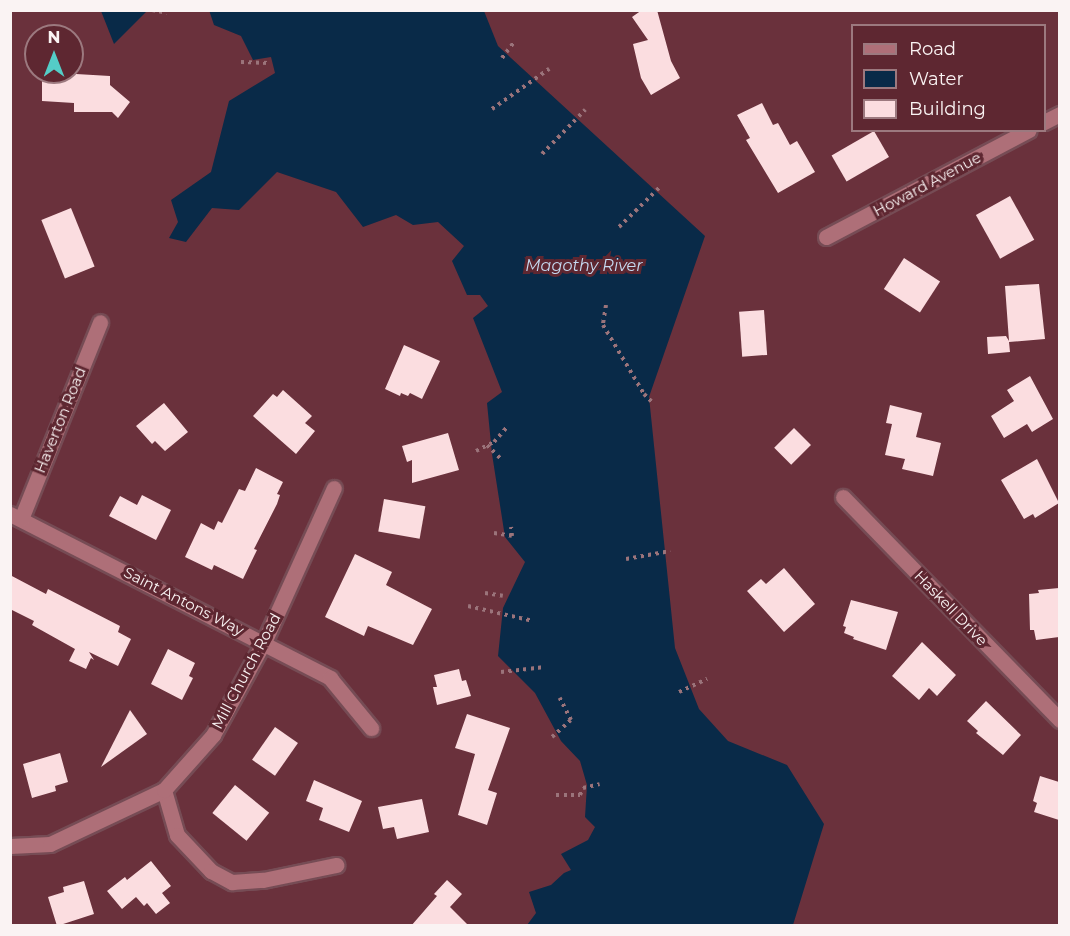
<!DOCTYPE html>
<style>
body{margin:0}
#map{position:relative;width:1070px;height:936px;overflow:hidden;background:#6a313c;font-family:Montserrat,sans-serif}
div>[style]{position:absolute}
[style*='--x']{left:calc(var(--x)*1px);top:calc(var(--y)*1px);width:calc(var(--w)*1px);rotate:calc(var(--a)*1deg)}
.water>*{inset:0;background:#092a48}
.building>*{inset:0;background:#fbdde0;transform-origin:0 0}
.path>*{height:4px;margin-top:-2px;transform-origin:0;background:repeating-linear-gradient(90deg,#9b747b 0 3px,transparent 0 7.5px)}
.roads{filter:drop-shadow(2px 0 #764c55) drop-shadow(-2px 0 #764c55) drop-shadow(0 2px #764c55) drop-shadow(0 -2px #764c55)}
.minor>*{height:15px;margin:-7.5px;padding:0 7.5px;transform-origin:7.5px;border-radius:7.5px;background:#ae6f78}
span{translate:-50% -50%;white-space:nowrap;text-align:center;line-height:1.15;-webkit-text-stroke:6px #5e2731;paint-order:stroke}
.street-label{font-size:15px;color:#faf3f3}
.water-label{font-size:16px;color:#c6dbf2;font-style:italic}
.frame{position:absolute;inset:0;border:12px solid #faf3f3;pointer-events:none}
.legend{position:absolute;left:851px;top:24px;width:195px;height:108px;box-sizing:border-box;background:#5e2731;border:2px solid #9c797f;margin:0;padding:8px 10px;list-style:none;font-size:18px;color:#faf3f3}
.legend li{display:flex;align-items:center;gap:12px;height:30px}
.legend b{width:30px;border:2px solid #9c797f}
.north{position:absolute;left:24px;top:24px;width:60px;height:60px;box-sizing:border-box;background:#5e2731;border:2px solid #9c797f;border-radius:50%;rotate:0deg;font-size:16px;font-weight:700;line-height:24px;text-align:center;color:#faf3f3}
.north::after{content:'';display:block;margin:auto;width:21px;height:27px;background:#54cdc7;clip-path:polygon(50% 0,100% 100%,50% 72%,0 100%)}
</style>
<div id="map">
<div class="water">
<div style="clip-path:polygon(209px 10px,484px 11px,498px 46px,705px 236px,649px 397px,675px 648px,699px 709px,728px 741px,787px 765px,824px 824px,793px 925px,527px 925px,536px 913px,529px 892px,551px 885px,564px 873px,571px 870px,561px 854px,588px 840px,595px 827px,585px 817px,587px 785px,580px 761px,561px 741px,535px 693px,498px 656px,503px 608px,525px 562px,505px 537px,492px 454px,487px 403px,502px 392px,473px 318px,488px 306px,480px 295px,467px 295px,452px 261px,464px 246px,438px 222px,413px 225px,396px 215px,363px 227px,336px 192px,277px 172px,239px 210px,212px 208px,186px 242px,169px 238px,178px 222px,171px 200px,211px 172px,229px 101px,275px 73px,271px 57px,253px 60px,241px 36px,214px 25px)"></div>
<div style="clip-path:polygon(101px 11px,147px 11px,114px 44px)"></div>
</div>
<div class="building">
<div style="clip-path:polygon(642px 10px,657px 10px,671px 61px,680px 78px,651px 95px,641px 78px,633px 44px,648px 40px,632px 17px)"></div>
<div style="clip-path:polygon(42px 72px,110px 76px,110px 85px,130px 102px,118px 118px,112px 112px,74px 112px,74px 103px,42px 101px)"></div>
<div style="clip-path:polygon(762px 103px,773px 125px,778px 123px,790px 145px,797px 141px,815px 172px,778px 193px,746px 140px,750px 138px,737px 115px)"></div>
<div style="left:874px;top:131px;width:30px;height:49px;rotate:60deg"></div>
<div style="left:1010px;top:196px;width:50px;height:39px;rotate:61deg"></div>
<div style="left:71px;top:208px;width:63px;height:32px;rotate:68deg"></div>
<div style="left:904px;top:258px;width:43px;height:37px;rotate:33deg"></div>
<div style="clip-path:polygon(1039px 284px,1045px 339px,1009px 342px,1010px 352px,988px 354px,987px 337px,1006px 336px,1009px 341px,1005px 286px)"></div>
<div style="left:764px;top:310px;width:45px;height:25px;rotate:86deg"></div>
<div style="clip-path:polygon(404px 345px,440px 361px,422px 399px,410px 393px,408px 396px,401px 393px,400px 396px,385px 389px)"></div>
<div style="clip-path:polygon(1030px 376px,1053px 419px,1032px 432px,1027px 424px,1004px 438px,991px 416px,1014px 401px,1007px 390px)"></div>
<div style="clip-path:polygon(283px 390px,312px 416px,305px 423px,315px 431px,296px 454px,253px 416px,273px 394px,277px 397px)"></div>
<div style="clip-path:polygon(164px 403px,188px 432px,165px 451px,155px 441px,152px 444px,136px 426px)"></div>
<div style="clip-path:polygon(890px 405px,922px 413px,916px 437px,941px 443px,933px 476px,902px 469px,905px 459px,885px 455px,892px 424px,886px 423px)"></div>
<div style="left:794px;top:428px;width:24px;height:28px;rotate:45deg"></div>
<div style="clip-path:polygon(448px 433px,459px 470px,412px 483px,412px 460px,407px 462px,402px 446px)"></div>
<div style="clip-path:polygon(1037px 459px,1059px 503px,1035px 518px,1033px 514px,1024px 519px,1001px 480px)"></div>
<div style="clip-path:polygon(256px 468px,283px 482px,277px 494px,280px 495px,277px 504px,254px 549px,257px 550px,243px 579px,214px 565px,212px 570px,185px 557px,201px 523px,214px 530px,218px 521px,222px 523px,239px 489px,245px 491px)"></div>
<div style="clip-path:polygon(142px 495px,171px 510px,156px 540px,109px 516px,120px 496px,137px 505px)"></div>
<div style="left:384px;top:499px;width:42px;height:33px;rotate:10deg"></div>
<div style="clip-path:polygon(355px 554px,392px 572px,386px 585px,432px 609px,413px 645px,368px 626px,364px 636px,325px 617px)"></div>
<div style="clip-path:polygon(784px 568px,815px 604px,784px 632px,747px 591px,761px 579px,766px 584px)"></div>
<div style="clip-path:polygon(10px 575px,46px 594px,48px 589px,120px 626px,118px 632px,131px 639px,118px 666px,89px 652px,94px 660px,91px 658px,86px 669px,69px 661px,75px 649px,32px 625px,34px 621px,10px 609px)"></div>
<div style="clip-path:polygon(1059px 588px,1059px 637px,1036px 640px,1034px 630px,1030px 630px,1029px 594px,1039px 593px,1038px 590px)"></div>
<div style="clip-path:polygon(851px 600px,898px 612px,886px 650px,853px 639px,854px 637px,844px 633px,846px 627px,843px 626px)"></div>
<div style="clip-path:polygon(922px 642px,956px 675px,937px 696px,929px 688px,919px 700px,892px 676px)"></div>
<div style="clip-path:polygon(168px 649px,195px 663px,189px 676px,193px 678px,182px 700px,151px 684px)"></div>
<div style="clip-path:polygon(459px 669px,462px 681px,466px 680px,471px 696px,437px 705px,433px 687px,437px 687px,434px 675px)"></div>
<div style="clip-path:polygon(986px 701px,1021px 735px,1003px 755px,976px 733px,978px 731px,967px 721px)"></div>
<div style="clip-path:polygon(130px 710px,147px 734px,101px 767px)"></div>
<div style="clip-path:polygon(467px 714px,510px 728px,488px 790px,497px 793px,487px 825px,458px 815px,475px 754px,455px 748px)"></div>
<div style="left:275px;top:727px;width:28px;height:40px;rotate:35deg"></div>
<div style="clip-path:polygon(60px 753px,68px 782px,55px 786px,56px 791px,32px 798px,23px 764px)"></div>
<div style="clip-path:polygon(1040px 776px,1059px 782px,1059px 820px,1034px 812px,1037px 803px,1033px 801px)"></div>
<div style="clip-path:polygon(314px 780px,362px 801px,349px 832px,319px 820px,323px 808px,306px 801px)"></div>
<div style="left:235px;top:785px;width:44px;height:36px;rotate:39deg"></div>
<div style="clip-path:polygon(422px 799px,429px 832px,397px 839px,394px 827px,383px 829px,378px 807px)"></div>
<div style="clip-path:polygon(151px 861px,171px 886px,162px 893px,170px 903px,156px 914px,147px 903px,144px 906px,136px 897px,122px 909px,107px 891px,125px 877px,127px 880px)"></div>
<div style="clip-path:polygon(447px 880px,462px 894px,450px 907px,469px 926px,411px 926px,437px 896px,434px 894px)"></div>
<div style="clip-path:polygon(84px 881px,94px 914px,57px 926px,48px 897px,64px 892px,63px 887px)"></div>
</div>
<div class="path">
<div style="--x:152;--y:10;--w:15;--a:11"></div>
<div style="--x:142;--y:12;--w:2;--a:-90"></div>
<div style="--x:502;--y:58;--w:21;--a:-53"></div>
<div style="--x:241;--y:62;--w:28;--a:2"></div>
<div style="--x:492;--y:109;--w:70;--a:-35.1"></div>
<div style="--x:542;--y:154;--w:62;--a:-45.7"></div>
<div style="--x:619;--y:227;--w:57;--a:-44.3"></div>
<div style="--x:606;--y:305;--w:20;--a:99"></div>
<div style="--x:603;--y:325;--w:80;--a:59.3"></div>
<div style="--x:644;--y:394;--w:11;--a:45"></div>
<div style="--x:487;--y:445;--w:21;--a:45"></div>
<div style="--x:476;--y:451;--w:20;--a:-27"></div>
<div style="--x:494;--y:442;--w:21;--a:-49"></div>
<div style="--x:494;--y:533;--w:18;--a:9"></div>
<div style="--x:512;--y:536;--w:9;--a:-96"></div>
<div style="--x:626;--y:559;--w:45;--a:-10.3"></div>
<div style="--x:485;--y:593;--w:18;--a:9"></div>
<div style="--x:468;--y:606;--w:67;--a:13"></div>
<div style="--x:501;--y:672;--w:44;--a:-6.5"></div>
<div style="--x:679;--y:692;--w:31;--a:-25"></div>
<div style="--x:552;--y:737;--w:25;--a:-42"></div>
<div style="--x:571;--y:720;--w:25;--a:-117"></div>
<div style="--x:556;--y:795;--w:24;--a:0"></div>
<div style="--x:580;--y:795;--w:8;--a:-67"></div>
<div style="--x:583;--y:788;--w:17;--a:-13"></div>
</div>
<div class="roads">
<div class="minor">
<div style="--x:1044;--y:122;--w:18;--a:-27"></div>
<div style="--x:826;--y:237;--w:229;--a:-27.8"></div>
<div style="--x:843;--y:497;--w:311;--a:45.8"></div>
<div style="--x:10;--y:514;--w:360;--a:27.1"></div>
<div style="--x:330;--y:678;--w:65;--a:50.6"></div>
<div style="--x:21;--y:519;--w:212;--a:-68.1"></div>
<div style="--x:164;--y:790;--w:47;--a:73.9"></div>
<div style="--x:177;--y:835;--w:50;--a:46.6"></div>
<div style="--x:211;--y:871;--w:24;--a:28"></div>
<div style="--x:232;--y:882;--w:31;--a:-4"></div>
<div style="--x:263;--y:880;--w:75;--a:-11.6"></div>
<div style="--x:10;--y:846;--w:40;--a:-2.9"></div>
<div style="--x:50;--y:844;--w:126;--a:-25.3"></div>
<div style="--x:164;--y:790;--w:74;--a:-48.3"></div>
<div style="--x:213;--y:735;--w:106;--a:-61.3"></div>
<div style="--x:264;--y:642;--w:169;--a:-65.6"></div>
</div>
</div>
<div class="street-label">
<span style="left:927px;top:184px;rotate:-28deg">Howard Avenue</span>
<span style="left:60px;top:420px;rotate:-68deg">Haverton Road</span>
<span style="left:184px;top:601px;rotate:27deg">Saint Antons Way</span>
<span style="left:951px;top:608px;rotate:46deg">Haskell Drive</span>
<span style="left:246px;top:671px;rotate:-62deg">Mill Church Road</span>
</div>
<div class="water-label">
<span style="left:584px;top:266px">Magothy River</span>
</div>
<div class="frame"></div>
<ul class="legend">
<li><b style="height:8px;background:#ae6f78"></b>Road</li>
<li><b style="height:16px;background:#092a48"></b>Water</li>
<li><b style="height:16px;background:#fbdde0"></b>Building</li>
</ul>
<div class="north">N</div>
</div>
